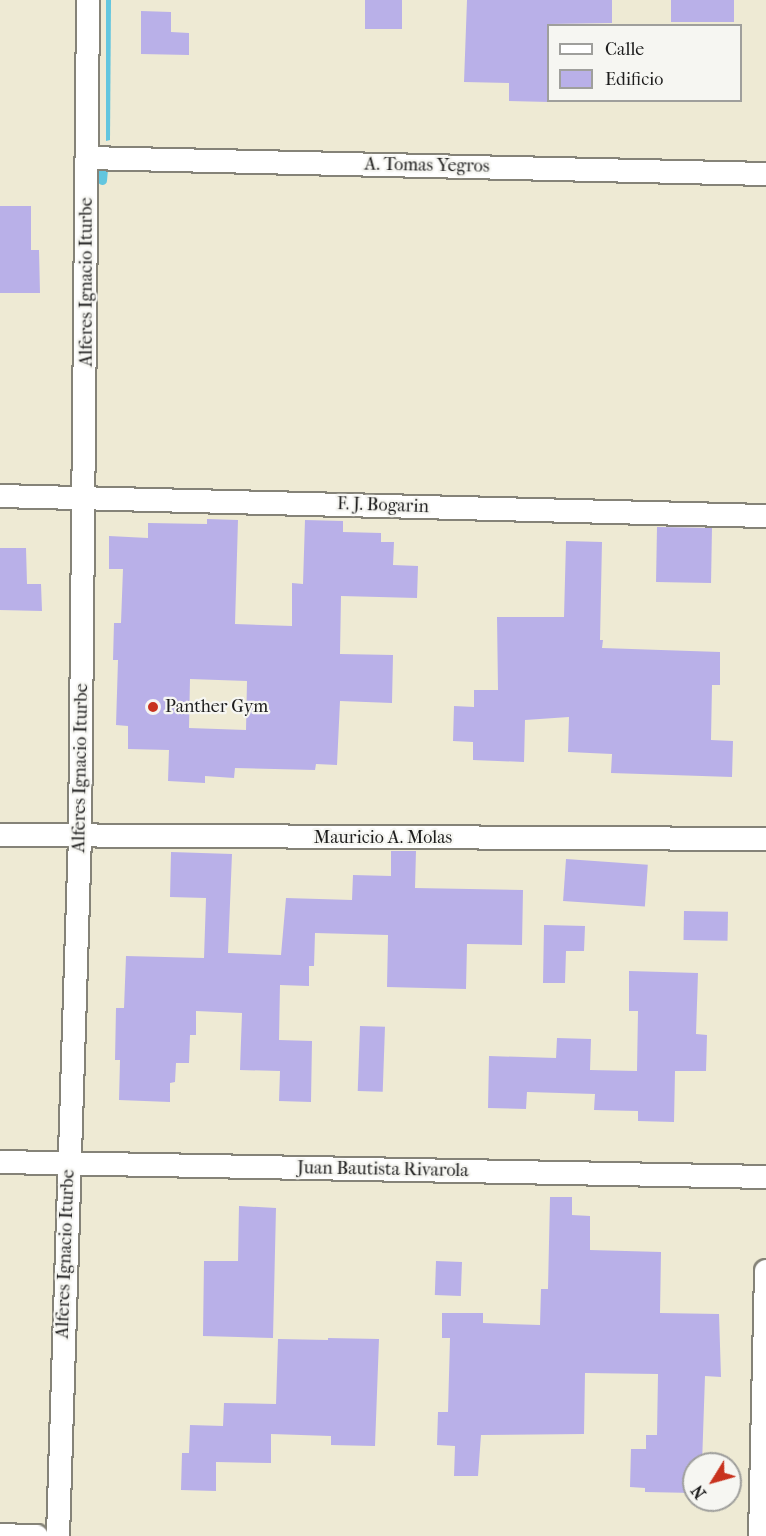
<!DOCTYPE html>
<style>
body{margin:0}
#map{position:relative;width:766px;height:1536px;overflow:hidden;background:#eeead4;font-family:"IM FELL French Canon",serif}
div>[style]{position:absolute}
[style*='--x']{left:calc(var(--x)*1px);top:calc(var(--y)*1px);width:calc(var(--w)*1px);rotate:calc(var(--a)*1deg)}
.water>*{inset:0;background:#62c6df}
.stream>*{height:9px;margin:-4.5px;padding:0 4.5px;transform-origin:4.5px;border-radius:4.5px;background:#62c6df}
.building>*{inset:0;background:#b9b0e8;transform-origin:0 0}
.roads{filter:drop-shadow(2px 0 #858378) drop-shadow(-2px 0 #858378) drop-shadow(0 2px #858378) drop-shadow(0 -2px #858378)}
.street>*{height:22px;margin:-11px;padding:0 11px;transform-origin:11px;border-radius:11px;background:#fff}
.dots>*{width:16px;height:16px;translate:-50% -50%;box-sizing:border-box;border:3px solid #f6f6f2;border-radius:50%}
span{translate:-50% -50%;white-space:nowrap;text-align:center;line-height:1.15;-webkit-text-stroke:4.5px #f6f6f2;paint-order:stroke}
.street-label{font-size:18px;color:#1c1c1c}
.poi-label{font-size:18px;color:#1c1c1c}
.left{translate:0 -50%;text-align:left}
.legend{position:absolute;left:547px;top:24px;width:195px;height:78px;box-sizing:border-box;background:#f6f6f2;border:2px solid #9f9f9c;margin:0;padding:8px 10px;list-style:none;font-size:18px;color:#1c1c1c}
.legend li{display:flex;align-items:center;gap:12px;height:30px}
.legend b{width:30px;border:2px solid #9f9f9c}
.north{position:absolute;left:682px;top:1452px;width:60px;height:60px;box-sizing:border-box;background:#f6f6f2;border:2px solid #9f9f9c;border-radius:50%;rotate:233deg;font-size:16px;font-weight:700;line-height:24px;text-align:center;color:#1c1c1c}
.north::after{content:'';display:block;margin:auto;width:21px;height:27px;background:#c8321e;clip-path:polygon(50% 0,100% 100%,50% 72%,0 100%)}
</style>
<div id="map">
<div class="water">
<div style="clip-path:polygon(106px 0,111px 0,110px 140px,106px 141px)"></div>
</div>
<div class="stream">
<div style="--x:102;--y:180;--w:11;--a:-85"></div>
</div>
<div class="building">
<div style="left:365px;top:0;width:37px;height:29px"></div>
<div style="clip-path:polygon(467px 0,612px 0,612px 23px,549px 24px,549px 102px,509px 101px,509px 83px,464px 82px)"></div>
<div style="left:671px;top:0;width:63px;height:22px"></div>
<div style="clip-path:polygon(141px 11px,171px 12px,171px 32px,189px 33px,189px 55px,141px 54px)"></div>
<div style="clip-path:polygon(0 206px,31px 206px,31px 250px,39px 250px,40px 293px,0 293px)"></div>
<div style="clip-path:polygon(evenodd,207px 519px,238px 520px,235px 624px,292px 626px,292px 583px,303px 584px,305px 520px,343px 521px,343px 532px,381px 533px,381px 542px,394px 542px,393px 565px,418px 566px,417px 598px,341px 596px,340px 654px,393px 655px,392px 703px,340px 701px,337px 765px,316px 764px,315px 770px,235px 768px,234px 778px,205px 776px,205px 783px,168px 781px,169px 750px,128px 749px,128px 726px,116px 725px,118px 660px,113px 660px,114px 623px,121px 623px,123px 569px,109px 569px,109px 536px,148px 538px,148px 523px,207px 524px,207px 519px,190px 679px,247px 681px,246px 730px,189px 728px,190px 679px)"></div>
<div style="left:657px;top:527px;width:55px;height:55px;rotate:1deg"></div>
<div style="clip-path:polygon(566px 541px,602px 542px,600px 640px,603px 640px,602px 648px,720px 652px,720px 685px,712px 685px,711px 740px,733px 741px,732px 777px,611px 773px,612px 754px,568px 752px,569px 717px,525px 720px,524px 762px,473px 760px,473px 742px,453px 741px,454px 706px,474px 707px,474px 690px,498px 690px,497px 617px,564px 617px)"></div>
<div style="clip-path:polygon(0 548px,26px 548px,27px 584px,41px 584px,42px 611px,0 610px)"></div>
<div style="clip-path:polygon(391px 851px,416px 851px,415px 888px,523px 890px,522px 945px,467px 944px,466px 989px,387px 987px,388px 935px,315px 933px,314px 966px,309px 966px,309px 986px,280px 985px,279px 1040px,312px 1041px,311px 1102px,279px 1101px,280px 1071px,240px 1070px,242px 1013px,196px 1011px,196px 1035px,190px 1035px,189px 1063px,176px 1063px,175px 1082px,170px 1083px,170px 1102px,119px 1100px,120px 1060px,115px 1060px,116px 1008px,124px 1008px,126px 956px,204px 958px,206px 898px,170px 897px,171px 852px,232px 854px,228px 953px,281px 955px,286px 898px,352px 900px,353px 875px,391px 876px)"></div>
<div style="left:566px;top:859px;width:82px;height:42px;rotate:4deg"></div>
<div style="left:684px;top:911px;width:44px;height:29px;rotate:1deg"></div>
<div style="clip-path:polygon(544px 925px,585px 926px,584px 951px,566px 951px,565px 983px,543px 983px)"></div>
<div style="clip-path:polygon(629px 971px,698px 973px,696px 1034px,707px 1035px,706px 1071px,675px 1071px,674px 1122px,638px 1121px,638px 1111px,594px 1110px,595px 1094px,527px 1092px,526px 1109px,488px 1108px,489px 1056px,556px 1058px,557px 1038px,591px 1039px,590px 1070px,637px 1071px,638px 1011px,629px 1011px)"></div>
<div style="left:360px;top:1026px;width:25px;height:65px;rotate:2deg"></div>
<div style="clip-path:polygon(550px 1197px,572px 1197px,572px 1215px,590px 1216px,590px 1250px,661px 1252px,660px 1313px,719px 1314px,721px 1377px,705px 1376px,702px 1464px,694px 1464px,694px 1493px,645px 1492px,645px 1488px,630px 1487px,631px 1449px,646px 1449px,646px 1435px,657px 1435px,658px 1374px,585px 1373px,584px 1434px,481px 1435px,478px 1476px,454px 1476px,455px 1446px,437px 1445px,438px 1412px,448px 1412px,450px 1338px,442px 1338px,442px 1313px,483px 1313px,483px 1323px,540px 1325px,541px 1289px,548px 1289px)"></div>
<div style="clip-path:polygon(239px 1206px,276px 1208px,273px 1338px,203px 1336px,204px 1261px,238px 1261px)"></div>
<div style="left:436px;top:1261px;width:26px;height:34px;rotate:2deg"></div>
<div style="clip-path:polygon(328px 1338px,379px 1339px,375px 1446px,331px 1445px,331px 1436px,271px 1434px,271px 1463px,216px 1462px,216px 1491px,181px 1490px,182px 1453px,189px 1453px,190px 1425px,223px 1426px,224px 1403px,276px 1404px,278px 1339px,328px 1340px)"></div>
</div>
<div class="roads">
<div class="street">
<div style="--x:87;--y:158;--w:679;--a:1.35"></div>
<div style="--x:0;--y:496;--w:766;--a:1.5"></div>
<div style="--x:0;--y:835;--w:766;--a:0.3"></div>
<div style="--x:0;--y:1162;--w:766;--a:1.12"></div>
<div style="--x:0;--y:1535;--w:37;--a:2"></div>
<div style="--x:58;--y:1536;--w:699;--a:-88.2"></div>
<div style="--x:80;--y:837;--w:837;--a:-89.45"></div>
<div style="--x:760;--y:1536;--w:265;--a:-88.7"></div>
</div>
</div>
<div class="dots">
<div style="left:153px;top:707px;background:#c8321e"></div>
</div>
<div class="street-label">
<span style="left:427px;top:166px;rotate:1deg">A. Tomas Yegros</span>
<span style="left:87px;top:282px;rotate:-90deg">Alferes Ignacio Iturbe</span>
<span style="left:383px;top:506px;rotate:2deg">F. J. Bogarin</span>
<span style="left:81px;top:768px;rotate:-89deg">Alferes Ignacio Iturbe</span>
<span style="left:383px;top:838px">Mauricio A. Molas</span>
<span style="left:383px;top:1170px;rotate:1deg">Juan Bautista Rivarola</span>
<span style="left:66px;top:1254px;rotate:-88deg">Alferes Ignacio Iturbe</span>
</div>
<div class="poi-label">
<span class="left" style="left:165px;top:707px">Panther Gym</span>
</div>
<ul class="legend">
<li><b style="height:8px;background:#fff"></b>Calle</li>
<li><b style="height:16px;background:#b9b0e8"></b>Edificio</li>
</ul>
<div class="north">N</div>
</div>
